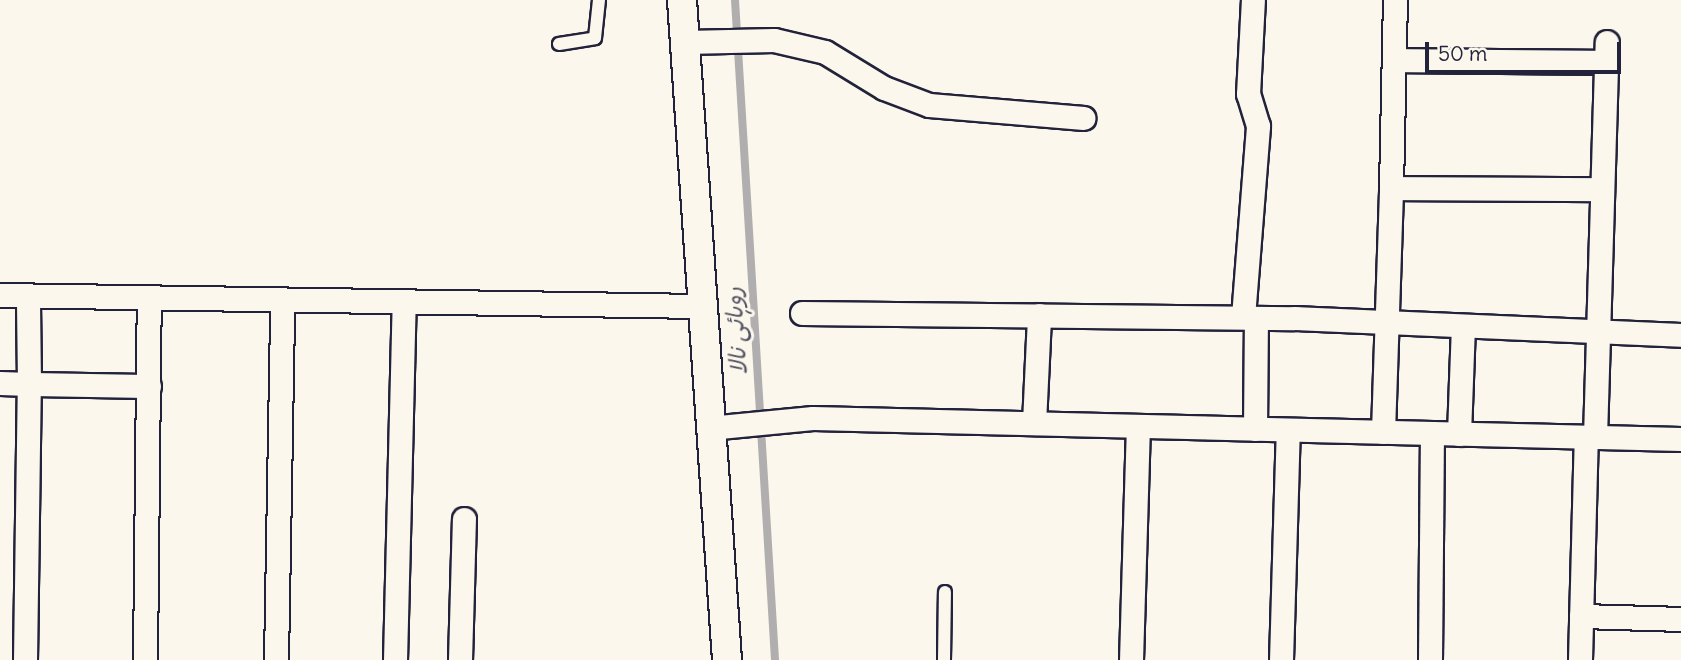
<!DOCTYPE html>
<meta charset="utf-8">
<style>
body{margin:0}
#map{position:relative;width:1681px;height:660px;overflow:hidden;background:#fbf7ec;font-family:Delius,"Playpen Sans Arabic",sans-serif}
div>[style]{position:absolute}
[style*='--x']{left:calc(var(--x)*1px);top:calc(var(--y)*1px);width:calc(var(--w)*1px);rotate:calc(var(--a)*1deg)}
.stream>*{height:8px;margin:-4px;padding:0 4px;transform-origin:4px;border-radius:4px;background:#b1aeb0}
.roads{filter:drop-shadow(2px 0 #22223b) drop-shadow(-2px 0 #22223b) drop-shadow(0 2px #22223b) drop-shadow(0 -2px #22223b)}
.service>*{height:12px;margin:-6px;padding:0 6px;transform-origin:6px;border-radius:6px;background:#fbf7ec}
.minor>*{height:23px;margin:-11.5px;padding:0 11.5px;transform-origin:11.5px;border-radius:11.5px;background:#fbf7ec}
.tertiary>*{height:28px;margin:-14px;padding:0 14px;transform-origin:14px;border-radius:14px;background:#fbf7ec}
span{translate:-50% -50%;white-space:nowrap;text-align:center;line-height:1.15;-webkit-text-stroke:6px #fbf7ec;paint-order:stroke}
.water-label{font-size:23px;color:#545364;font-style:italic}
.scale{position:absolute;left:1425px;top:42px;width:196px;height:32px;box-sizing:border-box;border:4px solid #22223b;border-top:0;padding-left:9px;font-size:21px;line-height:24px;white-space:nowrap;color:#22223b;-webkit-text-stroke:5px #fbf7ec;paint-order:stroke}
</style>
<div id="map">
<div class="stream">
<div style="--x:735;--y:0;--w:661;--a:86.53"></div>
</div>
<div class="roads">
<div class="service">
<div style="--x:559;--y:44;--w:36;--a:-9"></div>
<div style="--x:595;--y:38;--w:38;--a:-84"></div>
<div style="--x:944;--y:660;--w:68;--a:-89.2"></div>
</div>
<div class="minor">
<div style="--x:685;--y:42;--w:89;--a:-1.3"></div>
<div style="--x:774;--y:40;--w:52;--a:13.2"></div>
<div style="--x:825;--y:52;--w:69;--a:31.4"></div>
<div style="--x:884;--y:88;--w:48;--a:20.7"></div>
<div style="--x:929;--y:105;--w:155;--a:4.8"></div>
<div style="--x:1394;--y:60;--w:212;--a:0.5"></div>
<div style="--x:1391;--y:188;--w:188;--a:-88.8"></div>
<div style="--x:0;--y:295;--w:703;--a:0.9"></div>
<div style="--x:802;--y:313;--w:492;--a:0.6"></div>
<div style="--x:1294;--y:318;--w:387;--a:2.5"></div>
<div style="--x:1243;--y:317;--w:192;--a:-85.5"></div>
<div style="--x:1258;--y:126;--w:34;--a:-107"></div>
<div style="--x:1248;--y:94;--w:94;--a:-87"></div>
<div style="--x:0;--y:383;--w:29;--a:2"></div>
<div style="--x:29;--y:384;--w:88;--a:-90.7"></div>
<div style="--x:1034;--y:423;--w:108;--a:-87.3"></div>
<div style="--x:709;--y:428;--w:104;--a:-5.5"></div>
<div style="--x:813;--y:418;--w:868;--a:1.39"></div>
<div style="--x:1255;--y:429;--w:111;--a:-89.5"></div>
<div style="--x:1383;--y:432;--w:244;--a:-88.1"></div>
<div style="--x:1391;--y:188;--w:207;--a:0.3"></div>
<div style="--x:1459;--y:434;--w:108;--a:-87.9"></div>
<div style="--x:1595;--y:437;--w:395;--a:-88.3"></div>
<div style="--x:1581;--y:616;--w:100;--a:1.7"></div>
<div style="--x:25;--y:660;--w:276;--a:-89.2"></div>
<div style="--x:29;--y:384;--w:120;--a:1"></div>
<div style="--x:145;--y:660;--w:362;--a:-89.4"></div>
<div style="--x:276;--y:660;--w:360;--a:-89"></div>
<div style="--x:395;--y:660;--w:358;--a:-88.6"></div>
<div style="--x:460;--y:660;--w:141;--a:-88.4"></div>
<div style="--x:1131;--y:660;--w:234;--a:-88.3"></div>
<div style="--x:1281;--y:660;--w:230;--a:-88.3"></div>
<div style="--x:1430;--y:660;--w:227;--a:-89.5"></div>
<div style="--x:1580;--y:660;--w:223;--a:-88.5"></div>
</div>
<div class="tertiary">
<div style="--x:682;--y:0;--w:662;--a:86.1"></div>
</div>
</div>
<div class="water-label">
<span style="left:736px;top:331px;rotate:-94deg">روہائی نالا</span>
</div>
<div class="scale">50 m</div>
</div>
